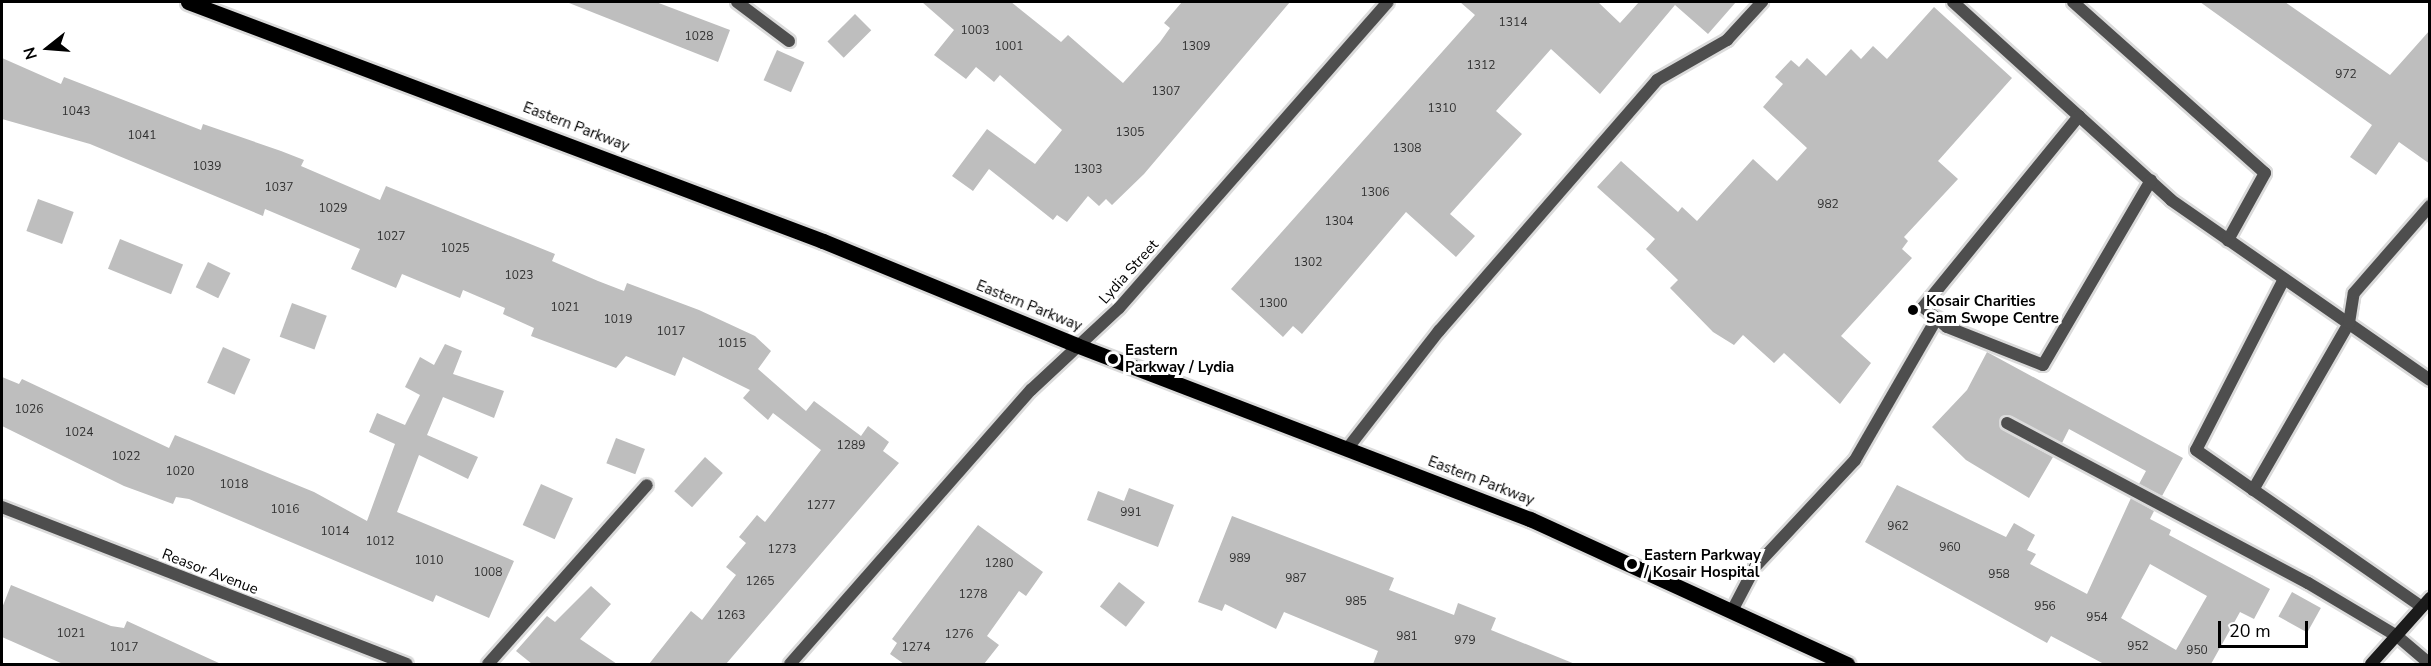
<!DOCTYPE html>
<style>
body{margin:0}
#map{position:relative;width:2431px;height:666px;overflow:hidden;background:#fff;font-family:"Nunito Sans",sans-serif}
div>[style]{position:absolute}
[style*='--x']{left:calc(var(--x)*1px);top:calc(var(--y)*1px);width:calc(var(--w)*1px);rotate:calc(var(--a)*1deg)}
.building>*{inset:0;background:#bebebe;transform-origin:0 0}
.roads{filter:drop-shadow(2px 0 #dbdbdb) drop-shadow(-2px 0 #dbdbdb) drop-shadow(0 2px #dbdbdb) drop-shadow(0 -2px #dbdbdb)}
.lane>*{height:12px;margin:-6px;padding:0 6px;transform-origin:6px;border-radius:6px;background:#4e4e4e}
.street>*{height:12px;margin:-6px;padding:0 6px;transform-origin:6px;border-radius:6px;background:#4e4e4e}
.secondary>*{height:12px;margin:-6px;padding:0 6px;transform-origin:6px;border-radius:6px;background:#1b1b1b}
.primary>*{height:15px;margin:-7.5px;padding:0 7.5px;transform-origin:7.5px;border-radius:7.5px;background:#000}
.dots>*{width:16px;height:16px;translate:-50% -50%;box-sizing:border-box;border:3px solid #fff;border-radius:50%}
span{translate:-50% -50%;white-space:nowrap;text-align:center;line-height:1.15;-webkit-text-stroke:6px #fff;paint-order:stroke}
.number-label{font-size:12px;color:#303030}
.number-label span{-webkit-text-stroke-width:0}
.street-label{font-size:15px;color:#000}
.poi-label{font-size:15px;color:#000;font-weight:700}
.left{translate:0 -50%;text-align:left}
.frame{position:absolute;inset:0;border:3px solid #000;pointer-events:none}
.north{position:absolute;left:18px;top:18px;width:60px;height:60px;-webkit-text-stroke:4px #fff;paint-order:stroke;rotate:253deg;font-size:16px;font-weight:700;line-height:24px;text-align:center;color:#000}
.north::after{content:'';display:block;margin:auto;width:21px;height:27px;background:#000;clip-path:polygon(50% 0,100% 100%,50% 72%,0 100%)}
.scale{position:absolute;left:2218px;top:621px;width:90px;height:27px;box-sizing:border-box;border:3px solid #000;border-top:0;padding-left:8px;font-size:18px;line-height:21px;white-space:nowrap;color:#000;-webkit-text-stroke:4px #fff;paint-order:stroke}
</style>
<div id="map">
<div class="building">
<div style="clip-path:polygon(656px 2px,730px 30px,718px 62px,569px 3px)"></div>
<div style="clip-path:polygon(922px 2px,1011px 2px,1061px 42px,1068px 35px,1123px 83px,1160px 42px,1170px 28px,1164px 23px,1182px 2px,1290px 2px,1144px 174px,1112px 205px,1106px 199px,1099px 206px,1088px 196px,1067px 222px,1057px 215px,1053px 220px,989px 169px,973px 191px,952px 176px,987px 129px,1035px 164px,1062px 130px,1000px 75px,994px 82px,976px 67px,966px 79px,934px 55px,954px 30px)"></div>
<div style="clip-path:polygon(1460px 2px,1598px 2px,1620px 23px,1639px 2px,1736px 2px,1708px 34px,1675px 5px,1600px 94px,1551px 49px,1496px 111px,1522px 134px,1450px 214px,1475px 236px,1456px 257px,1406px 212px,1302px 334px,1293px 326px,1283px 337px,1231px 289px,1475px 15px)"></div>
<div style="clip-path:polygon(2200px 2px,2285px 2px,2390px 75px,2430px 30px,2430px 164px,2399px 142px,2376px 175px,2350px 157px,2372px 125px)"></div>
<div style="clip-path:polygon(1934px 7px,2012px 78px,1938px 161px,1958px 179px,1904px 237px,1908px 241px,1902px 249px,1912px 258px,1841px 336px,1871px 363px,1840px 404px,1784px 353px,1774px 363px,1743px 335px,1734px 345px,1713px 332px,1670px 288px,1678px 280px,1646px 249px,1655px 239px,1597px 187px,1621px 161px,1678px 212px,1682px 207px,1697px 221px,1753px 159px,1777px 181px,1807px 148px,1763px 107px,1783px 84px,1775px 77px,1791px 60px,1799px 67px,1807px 58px,1826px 76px,1851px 49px,1861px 59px,1873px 46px,1887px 59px)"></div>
<div style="left:855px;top:14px;width:23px;height:39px;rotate:45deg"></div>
<div style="left:777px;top:50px;width:30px;height:33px;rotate:24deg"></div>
<div style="clip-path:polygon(2px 58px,61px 84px,64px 77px,201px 130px,203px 124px,281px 151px,304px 160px,301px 166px,380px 200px,386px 186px,555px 254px,552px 261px,598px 281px,624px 291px,627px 283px,699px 310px,755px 336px,771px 351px,758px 369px,806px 411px,814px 401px,861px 436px,868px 426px,889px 442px,883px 451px,899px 463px,726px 664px,649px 664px,691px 611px,702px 620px,736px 575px,726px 567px,746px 543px,739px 537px,757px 515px,765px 522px,821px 450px,773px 413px,768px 420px,743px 398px,750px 390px,683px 357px,675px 376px,626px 356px,616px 368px,531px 336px,534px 328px,503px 314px,505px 308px,463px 290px,460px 298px,402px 274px,396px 288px,351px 269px,360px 249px,265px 209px,263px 216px,90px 144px,2px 119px)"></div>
<div style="left:38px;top:199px;width:38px;height:34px;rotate:20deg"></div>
<div style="left:120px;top:239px;width:68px;height:32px;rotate:22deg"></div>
<div style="left:208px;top:262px;width:25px;height:28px;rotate:26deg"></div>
<div style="left:292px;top:303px;width:37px;height:36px;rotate:20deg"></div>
<div style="clip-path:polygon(445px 344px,462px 351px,453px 374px,504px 391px,494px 418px,443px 397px,427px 435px,478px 457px,468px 479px,419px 455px,397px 512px,514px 561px,489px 618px,436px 595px,433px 602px,189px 499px,176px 497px,173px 504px,124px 486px,2px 426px,2px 377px,19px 384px,22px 379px,169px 448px,175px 435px,314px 492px,367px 521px,395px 444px,369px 432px,377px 413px,405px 425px,420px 395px,405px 387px,420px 357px,434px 365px)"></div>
<div style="left:223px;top:347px;width:30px;height:39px;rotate:24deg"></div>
<div style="clip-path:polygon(1987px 352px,2183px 458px,2162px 496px,2139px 484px,2146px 471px,2069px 429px,2062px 443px,2007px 415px,2000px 420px,2003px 430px,2053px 457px,2029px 498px,1966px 460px,1932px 427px,1967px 390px)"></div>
<div style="left:616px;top:438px;width:31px;height:27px;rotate:21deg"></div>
<div style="left:705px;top:457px;width:24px;height:46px;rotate:42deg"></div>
<div style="left:541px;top:484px;width:35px;height:45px;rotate:24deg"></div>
<div style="clip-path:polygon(evenodd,1897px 485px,2006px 537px,2014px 523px,2035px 535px,2027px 550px,2036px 554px,2030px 564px,2087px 594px,2131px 498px,2154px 511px,2150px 519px,2171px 530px,2169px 535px,2270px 589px,2254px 619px,2240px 612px,2211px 664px,2104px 664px,2051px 636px,2047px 643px,1865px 542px,1897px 485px,2150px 564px,2207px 596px,2176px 650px,2121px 618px,2150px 564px)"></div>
<div style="clip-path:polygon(1129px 488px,1174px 505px,1158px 547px,1087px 520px,1098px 491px,1124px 501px)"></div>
<div style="clip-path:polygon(1232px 516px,1394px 578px,1389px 590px,1454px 615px,1458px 603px,1496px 618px,1491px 630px,1575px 664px,1373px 664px,1378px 651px,1284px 612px,1276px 629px,1225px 604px,1222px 611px,1198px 602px)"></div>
<div style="clip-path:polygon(978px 525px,1043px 572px,1026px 596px,1019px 591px,987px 636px,999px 645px,984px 664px,904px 664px,890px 654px,897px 643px,892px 639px)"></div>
<div style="left:1119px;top:582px;width:33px;height:31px;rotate:38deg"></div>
<div style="clip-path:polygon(11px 585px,111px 626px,124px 628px,127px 621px,221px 664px,63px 664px,2px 637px,2px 608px)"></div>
<div style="clip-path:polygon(591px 586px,611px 604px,580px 639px,617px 664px,532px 664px,516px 651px,547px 616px,555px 622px)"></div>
<div style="left:2292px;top:592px;width:33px;height:28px;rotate:29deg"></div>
</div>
<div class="roads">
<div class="lane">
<div style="--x:737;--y:2;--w:65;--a:36.9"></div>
<div style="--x:1953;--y:2;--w:294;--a:42.2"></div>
<div style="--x:2171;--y:200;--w:315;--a:34.8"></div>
<div style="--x:2073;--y:2;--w:257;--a:41.7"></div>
<div style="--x:2265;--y:173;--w:77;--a:118.9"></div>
<div style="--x:2079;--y:116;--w:247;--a:129.2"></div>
<div style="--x:1923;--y:307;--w:31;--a:40"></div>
<div style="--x:1947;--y:327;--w:103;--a:21.6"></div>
<div style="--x:2043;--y:365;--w:214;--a:-59.7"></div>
<div style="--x:2284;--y:279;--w:192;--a:117.2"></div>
<div style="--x:2196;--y:450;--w:275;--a:34.8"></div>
<div style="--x:2007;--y:423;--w:341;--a:28"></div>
<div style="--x:2308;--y:583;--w:104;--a:30.8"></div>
<div style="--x:1347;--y:449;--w:150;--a:-52.1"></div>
<div style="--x:1439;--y:331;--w:332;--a:-49"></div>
<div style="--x:1657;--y:80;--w:81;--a:-29.7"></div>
<div style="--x:1727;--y:40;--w:52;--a:-47.4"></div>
<div style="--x:2253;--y:490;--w:193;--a:-60.1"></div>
<div style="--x:2349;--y:323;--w:30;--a:-81"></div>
<div style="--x:2354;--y:293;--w:116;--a:-48.9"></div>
<div style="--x:1733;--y:609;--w:47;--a:-62.4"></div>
<div style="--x:1755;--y:567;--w:146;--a:-46.9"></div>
<div style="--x:1855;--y:460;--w:164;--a:-60"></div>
<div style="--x:488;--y:664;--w:239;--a:-48.4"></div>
</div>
<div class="street">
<div style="--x:2;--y:507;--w:434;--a:21.2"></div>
<div style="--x:2397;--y:636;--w:43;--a:40.3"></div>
<div style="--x:790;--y:664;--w:365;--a:-48.7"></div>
<div style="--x:1031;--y:390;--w:120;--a:-43"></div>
<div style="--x:1119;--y:308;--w:407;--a:-48.7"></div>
</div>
<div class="secondary">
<div style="--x:2371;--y:664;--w:89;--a:-48.2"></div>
</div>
<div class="primary">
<div style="--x:188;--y:2;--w:678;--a:20.63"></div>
<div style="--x:823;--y:241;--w:274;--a:22.3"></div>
<div style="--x:1076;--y:345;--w:486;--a:21"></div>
<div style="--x:1530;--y:519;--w:349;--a:24.6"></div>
</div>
</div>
<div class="dots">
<div style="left:1913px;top:310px;background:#000"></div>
<div style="left:1113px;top:359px;background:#000"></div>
<div style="left:1632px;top:564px;background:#000"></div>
</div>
<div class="number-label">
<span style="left:1513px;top:23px">1314</span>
<span style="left:975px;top:31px">1003</span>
<span style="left:699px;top:37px">1028</span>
<span style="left:1009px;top:47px">1001</span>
<span style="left:1196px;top:47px">1309</span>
<span style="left:1481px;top:66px">1312</span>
<span style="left:2346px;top:75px">972</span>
<span style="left:1166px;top:92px">1307</span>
<span style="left:1442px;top:109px">1310</span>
<span style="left:76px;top:112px">1043</span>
<span style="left:1130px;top:133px">1305</span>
<span style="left:142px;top:136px">1041</span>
<span style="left:1407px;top:149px">1308</span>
<span style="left:207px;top:167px">1039</span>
<span style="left:1088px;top:170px">1303</span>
<span style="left:279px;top:188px">1037</span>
<span style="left:1375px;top:193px">1306</span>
<span style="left:1828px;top:205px">982</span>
<span style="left:333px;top:209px">1029</span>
<span style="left:1339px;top:222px">1304</span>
<span style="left:391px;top:237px">1027</span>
<span style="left:455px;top:249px">1025</span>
<span style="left:1308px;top:263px">1302</span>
<span style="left:519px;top:276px">1023</span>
<span style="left:1273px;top:304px">1300</span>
<span style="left:565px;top:308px">1021</span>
<span style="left:618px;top:320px">1019</span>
<span style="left:671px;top:332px">1017</span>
<span style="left:732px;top:344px">1015</span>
<span style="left:29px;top:410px">1026</span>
<span style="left:79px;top:433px">1024</span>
<span style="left:851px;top:446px">1289</span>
<span style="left:126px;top:457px">1022</span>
<span style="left:180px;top:472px">1020</span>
<span style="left:234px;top:485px">1018</span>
<span style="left:821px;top:506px">1277</span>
<span style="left:285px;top:510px">1016</span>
<span style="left:1131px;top:513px">991</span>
<span style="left:1898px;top:527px">962</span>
<span style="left:335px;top:532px">1014</span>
<span style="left:380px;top:542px">1012</span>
<span style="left:1950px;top:548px">960</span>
<span style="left:782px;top:550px">1273</span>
<span style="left:1240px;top:559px">989</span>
<span style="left:429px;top:561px">1010</span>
<span style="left:999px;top:564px">1280</span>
<span style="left:488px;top:573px">1008</span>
<span style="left:1999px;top:575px">958</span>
<span style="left:1296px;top:579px">987</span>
<span style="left:760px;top:582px">1265</span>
<span style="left:973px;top:595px">1278</span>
<span style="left:1356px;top:602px">985</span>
<span style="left:2045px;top:607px">956</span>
<span style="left:731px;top:616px">1263</span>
<span style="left:2097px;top:618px">954</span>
<span style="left:71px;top:634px">1021</span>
<span style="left:959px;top:635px">1276</span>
<span style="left:1407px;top:637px">981</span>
<span style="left:1465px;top:641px">979</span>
<span style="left:2138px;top:647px">952</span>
<span style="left:124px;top:648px">1017</span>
<span style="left:916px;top:648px">1274</span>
<span style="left:2197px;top:651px">950</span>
</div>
<div class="street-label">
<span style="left:576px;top:127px;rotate:21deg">Eastern Parkway</span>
<span style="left:1129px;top:272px;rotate:-48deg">Lydia Street</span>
<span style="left:1029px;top:306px;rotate:22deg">Eastern Parkway</span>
<span style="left:1481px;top:481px;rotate:21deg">Eastern Parkway</span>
<span style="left:210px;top:572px;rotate:21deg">Reasor Avenue</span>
</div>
<div class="poi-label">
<span class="left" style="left:1926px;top:310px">Kosair Charities<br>Sam Swope Centre</span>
<span class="left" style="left:1125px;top:359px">Eastern<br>Parkway / Lydia</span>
<span class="left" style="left:1644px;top:564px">Eastern Parkway<br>/ Kosair Hospital</span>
</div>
<div class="frame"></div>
<div class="north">N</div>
<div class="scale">20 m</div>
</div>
